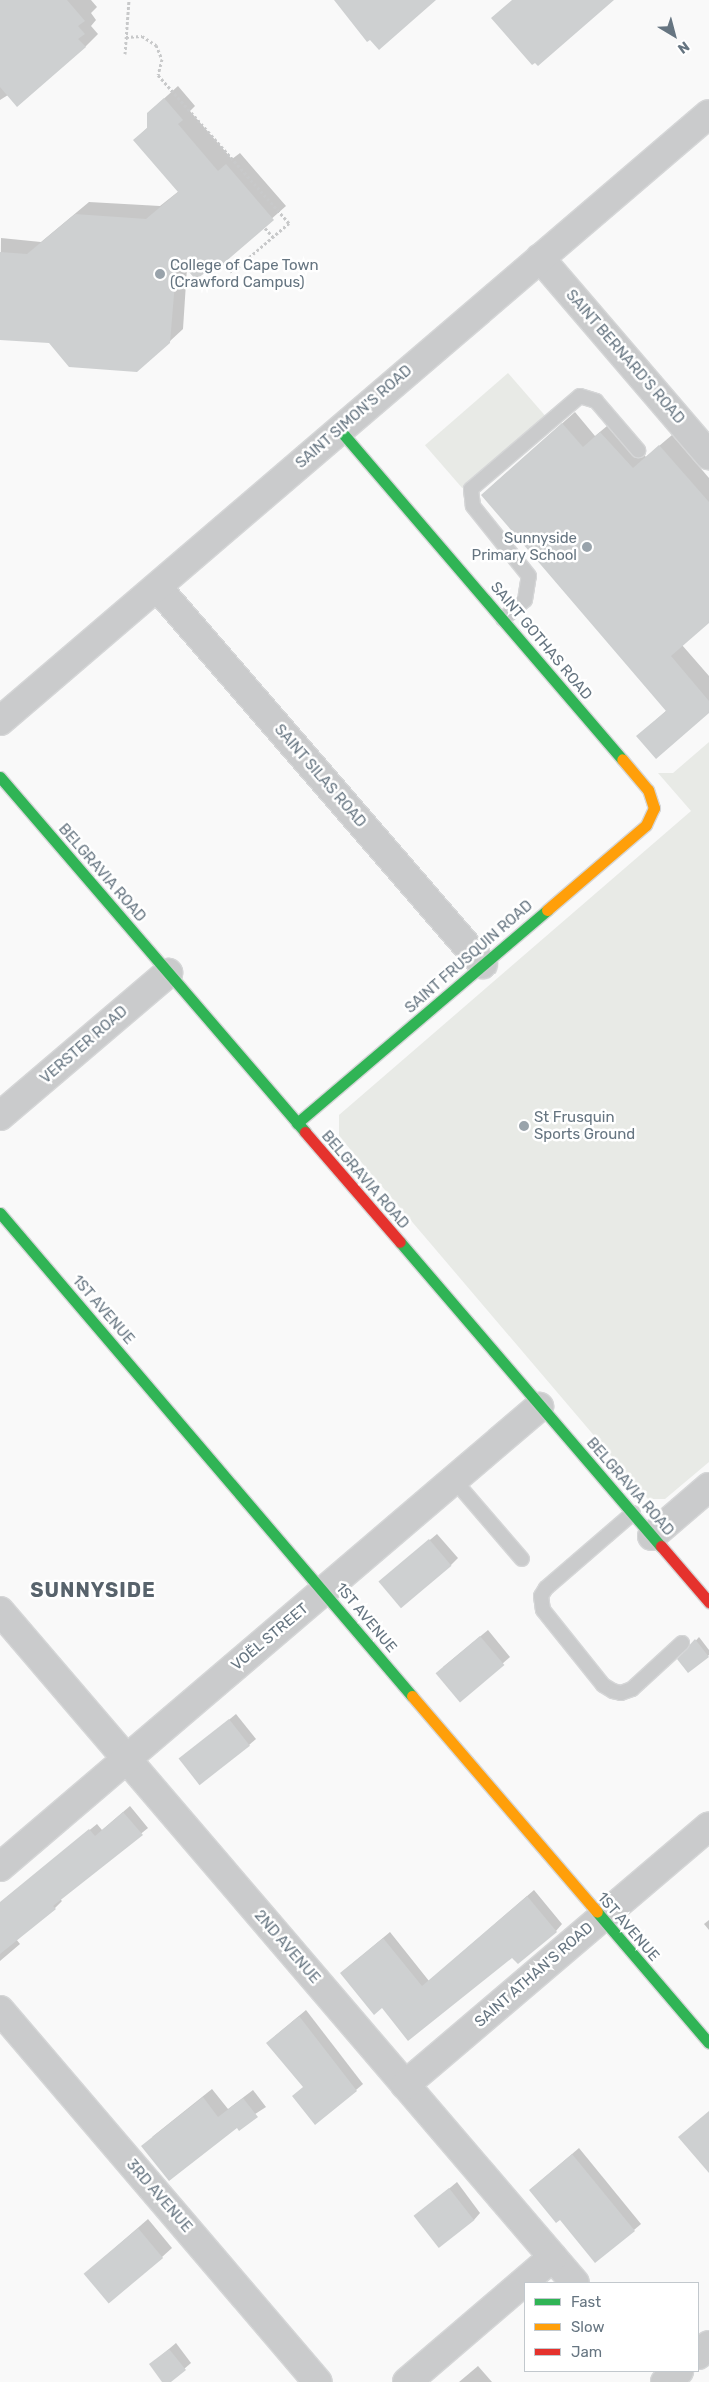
<!DOCTYPE html>
<meta charset="utf-8">
<style>
body{margin:0}
#map{position:relative;width:709px;height:2382px;overflow:hidden;background:#f9f9f9;font-family:Rubik,sans-serif}
div>[style]{position:absolute}
[style*='--x']{left:calc(var(--x)*1px);top:calc(var(--y)*1px);width:calc(var(--w)*1px);rotate:calc(var(--a)*1deg)}
.green>*{inset:0;background:#e8eae6;transform-origin:0 0}
.shadow>*{inset:0;background:#0003}
.building>*{inset:0;background:#ced0d1;transform-origin:0 0}
.path>*{height:3px;margin-top:-1.5px;transform-origin:0;background:repeating-linear-gradient(90deg,#c8c9ca 0 2.5px,transparent 0 5px)}
.roads{filter:drop-shadow(1px 0 #d5d6d7) drop-shadow(-1px 0 #d5d6d7) drop-shadow(0 1px #d5d6d7) drop-shadow(0 -1px #d5d6d7)}
.lane>*{height:14px;margin:-7px;padding:0 7px;transform-origin:7px;border-radius:7px;background:#cacbcc}
.street>*{height:28px;margin:-14px;padding:0 14px;transform-origin:14px;border-radius:14px;background:#cacbcc}
.fast>*{height:11px;margin:-5.5px;padding:0 5.5px;transform-origin:5.5px;border-radius:5.5px;background:#30b455}
.slow>*{height:11px;margin:-5.5px;padding:0 5.5px;transform-origin:5.5px;border-radius:5.5px;background:#ff9f0a}
.jam>*{height:11px;margin:-5.5px;padding:0 5.5px;transform-origin:5.5px;border-radius:5.5px;background:#e5322d}
.dots>*{width:14px;height:14px;translate:-50% -50%;box-sizing:border-box;border:2px solid #fff;border-radius:50%}
span{translate:-50% -50%;white-space:nowrap;text-align:center;line-height:1.15;-webkit-text-stroke:5px #fff;paint-order:stroke}
.poi-label{font-size:15px;color:#667581}
.left{translate:0 -50%;text-align:left}
.right{translate:-100% -50%;text-align:right}
.street-label{font-size:15px;color:#667581}
.district-label{font-size:20px;color:#58636c;font-weight:700;letter-spacing:1px}
.legend{position:absolute;left:524px;top:2282px;width:175px;height:90px;box-sizing:border-box;background:#fff;border:1px solid #c2c8cd;margin:0;padding:6px 9px;list-style:none;font-size:15px;color:#667581}
.legend li{display:flex;align-items:center;gap:10px;height:25px}
.legend b{width:25px;border:1px solid #c2c8cd}
.north{position:absolute;left:649px;top:10px;width:50px;height:50px;-webkit-text-stroke:4px #fff;paint-order:stroke;rotate:143deg;font-size:14px;font-weight:700;line-height:20px;text-align:center;color:#667581}
.north::after{content:'';display:block;margin:auto;width:18px;height:22px;background:#667581;clip-path:polygon(50% 0,100% 100%,50% 72%,0 100%)}
</style>
<div id="map">
<div class="green">
<div style="left:508px;top:373px;width:57px;height:110px;rotate:49deg"></div>
<div style="clip-path:polygon(709px 742px,709px 1462px,665px 1499px,648px 1499px,339px 1136px,339px 1115px,691px 811px,658px 773px,673px 773px)"></div>
</div>
<div class="shadow">
<div style="clip-path:polygon(0 0,91px 0,97px 7px,91px 13px,96px 20px,91px 26px,98px 34px,85px 47px,0 100px)"></div>
<div style="clip-path:polygon(178px 86px,195px 106px,190px 111px,232px 159px,240px 153px,286px 206px,217px 267px,214px 263px,187px 268px,183px 329px,169px 342px,0 338px,1px 238px,41px 242px,89px 202px,160px 206px,179px 191px,135px 140px,148px 127px,148px 113px)"></div>
<div style="clip-path:polygon(575px 412px,595px 436px,613px 421px,646px 457px,672px 435px,709px 478px,709px 622px,682px 645px,709px 676px,709px 711px,638px 736px,667px 710px,494px 484px)"></div>
<div style="clip-path:polygon(437px 1534px,458px 1558px,451px 1565px,388px 1575px)"></div>
<div style="clip-path:polygon(488px 1630px,510px 1657px,460px 1701px,443px 1667px)"></div>
<div style="clip-path:polygon(699px 1637px,709px 1650px,709px 1655px,688px 1672px,679px 1660px)"></div>
<div style="clip-path:polygon(236px 1714px,256px 1739px,249px 1745px,181px 1759px)"></div>
<div style="clip-path:polygon(130px 1806px,148px 1828px,60px 1899px,62px 1901px,55px 1908px,16px 1939px,20px 1944px,0 1961px,0 1908px,7px 1897px,97px 1824px,102px 1830px)"></div>
<div style="clip-path:polygon(534px 1890px,562px 1924px,556px 1931px,382px 2007px,341px 1973px,390px 1932px,429px 1981px)"></div>
<div style="clip-path:polygon(709px 1920px,709px 1930px,704px 1924px)"></div>
<div style="clip-path:polygon(306px 2010px,363px 2084px,356px 2090px,304px 2087px,275px 2036px)"></div>
<div style="clip-path:polygon(212px 2089px,228px 2109px,253px 2090px,266px 2107px,237px 2126px,152px 2137px)"></div>
<div style="clip-path:polygon(579px 2148px,641px 2224px,634px 2230px,560px 2218px,530px 2190px)"></div>
<div style="clip-path:polygon(457px 2182px,480px 2213px,474px 2220px,416px 2216px)"></div>
<div style="clip-path:polygon(148px 2219px,172px 2248px,162px 2257px,85px 2274px)"></div>
<div style="clip-path:polygon(176px 2343px,191px 2363px,169px 2382px,164px 2382px,151px 2364px)"></div>
<div style="clip-path:polygon(478px 2366px,492px 2382px,459px 2382px)"></div>
</div>
<div class="building">
<div style="clip-path:polygon(0 0,67px 0,85px 21px,78px 26px,85px 34px,78px 39px,86px 47px,17px 107px,0 87px)"></div>
<div style="clip-path:polygon(334px 0,436px 0,379px 50px,370px 40px,367px 42px)"></div>
<div style="clip-path:polygon(512px 0,614px 0,538px 66px,535px 63px,532px 65px,491px 18px)"></div>
<div style="clip-path:polygon(164px 98px,183px 120px,178px 124px,218px 171px,226px 164px,274px 220px,217px 269px,214px 265px,196px 280px,177px 258px,170px 343px,137px 372px,69px 367px,49px 343px,0 340px,0 252px,27px 254px,75px 214px,146px 219px,178px 192px,133px 140px,147px 128px,147px 113px)"></div>
<div style="clip-path:polygon(562px 423px,583px 447px,600px 432px,633px 468px,659px 445px,709px 502px,709px 623px,671px 656px,709px 701px,709px 713px,656px 759px,636px 736px,666px 711px,481px 495px)"></div>
<div style="left:429px;top:1539px;width:35px;height:66px;rotate:50deg"></div>
<div style="left:480px;top:1636px;width:38px;height:58px;rotate:50deg"></div>
<div style="clip-path:polygon(695px 1639px,709px 1657px,688px 1673px,677px 1659px)"></div>
<div style="left:229px;top:1719px;width:34px;height:64px;rotate:52deg"></div>
<div style="clip-path:polygon(123px 1812px,143px 1835px,53px 1906px,56px 1909px,0 1954px,0 1902px,89px 1829px,95px 1836px)"></div>
<div style="clip-path:polygon(527px 1896px,557px 1932px,518px 1964px,512px 1958px,408px 2041px,382px 2008px,374px 2015px,340px 1973px,383px 1938px,422px 1986px)"></div>
<div style="clip-path:polygon(299px 2016px,357px 2091px,315px 2125px,292px 2096px,303px 2087px,266px 2043px)"></div>
<div style="clip-path:polygon(203px 2097px,218px 2117px,243px 2098px,258px 2117px,239px 2131px,237px 2128px,169px 2181px,141px 2146px)"></div>
<div style="clip-path:polygon(709px 2111px,709px 2173px,678px 2137px)"></div>
<div style="clip-path:polygon(572px 2154px,635px 2231px,595px 2263px,560px 2220px,556px 2223px,529px 2190px)"></div>
<div style="left:449px;top:2188px;width:41px;height:45px;rotate:52deg"></div>
<div style="left:138px;top:2228px;width:39px;height:71px;rotate:50deg"></div>
<div style="clip-path:polygon(169px 2349px,186px 2370px,171px 2382px,162px 2382px,149px 2364px)"></div>
</div>
<div class="path">
<div style="--x:126;--y:37;--w:16;--a:-4"></div>
<div style="--x:142;--y:36;--w:17;--a:33"></div>
<div style="--x:156;--y:45;--w:15;--a:67"></div>
<div style="--x:162;--y:59;--w:16;--a:104"></div>
<div style="--x:158;--y:75;--w:198;--a:48.5"></div>
<div style="--x:289;--y:223;--w:75;--a:139.3"></div>
<div style="--x:232;--y:272;--w:12;--a:-132"></div>
<div style="--x:125;--y:54;--w:54;--a:-85.8"></div>
<div style="--x:265;--y:228;--w:12;--a:48"></div>
</div>
<div class="roads">
<div class="lane">
<div style="--x:503;--y:619;--w:29;--a:-41"></div>
<div style="--x:525;--y:600;--w:24;--a:-81"></div>
<div style="--x:529;--y:576;--w:90;--a:-128.7"></div>
<div style="--x:473;--y:506;--w:17;--a:-97"></div>
<div style="--x:471;--y:489;--w:143;--a:-40.5"></div>
<div style="--x:580;--y:396;--w:17;--a:17"></div>
<div style="--x:596;--y:401;--w:65;--a:49.4"></div>
<div style="--x:454;--y:1480;--w:104;--a:49.3"></div>
<div style="--x:633;--y:1513;--w:115;--a:139.2"></div>
<div style="--x:546;--y:1588;--w:9;--a:122"></div>
<div style="--x:541;--y:1596;--w:14;--a:82"></div>
<div style="--x:543;--y:1610;--w:96;--a:51.3"></div>
<div style="--x:603;--y:1685;--w:12;--a:31"></div>
<div style="--x:613;--y:1691;--w:8;--a:14"></div>
<div style="--x:621;--y:1693;--w:12;--a:-20"></div>
<div style="--x:632;--y:1689;--w:68;--a:-42.6"></div>
</div>
<div class="street">
<div style="--x:540;--y:258;--w:260;--a:49.4"></div>
<div style="--x:158;--y:588;--w:497;--a:49.2"></div>
<div style="--x:0;--y:721;--w:933;--a:-40.57"></div>
<div style="--x:0;--y:1116;--w:221;--a:-40.4"></div>
<div style="--x:652;--y:1536;--w:75;--a:-40.7"></div>
<div style="--x:0;--y:1611;--w:884;--a:49.45"></div>
<div style="--x:0;--y:1867;--w:709;--a:-40.48"></div>
<div style="--x:0;--y:2010;--w:489;--a:49.5"></div>
<div style="--x:405;--y:2085;--w:399;--a:-40.4"></div>
<div style="--x:698;--y:2355;--w:15;--a:-42"></div>
<div style="--x:407;--y:2382;--w:192;--a:-40.6"></div>
<div style="--x:665;--y:2382;--w:18;--a:-38"></div>
</div>
<div class="fast">
<div style="--x:339;--y:429;--w:435;--a:49.4"></div>
<div style="--x:0;--y:777;--w:468;--a:49.3"></div>
<div style="--x:297;--y:1123;--w:328;--a:-40.4"></div>
<div style="--x:0;--y:1213;--w:635;--a:49.54"></div>
<div style="--x:400;--y:1242;--w:401;--a:49.4"></div>
<div style="--x:597;--y:1912;--w:172;--a:49.5"></div>
</div>
<div class="slow">
<div style="--x:547;--y:910;--w:130;--a:-40.6"></div>
<div style="--x:646;--y:825;--w:19;--a:-65"></div>
<div style="--x:654;--y:808;--w:19;--a:-108"></div>
<div style="--x:648;--y:790;--w:40;--a:-130"></div>
<div style="--x:412;--y:1696;--w:284;--a:49.4"></div>
</div>
<div class="jam">
<div style="--x:305;--y:1132;--w:145;--a:49.2"></div>
<div style="--x:661;--y:1546;--w:74;--a:49.4"></div>
</div>
</div>
<div class="dots">
<div style="left:160px;top:274px;background:#99a3ab"></div>
<div style="left:587px;top:547px;background:#99a3ab"></div>
<div style="left:524px;top:1126px;background:#99a3ab"></div>
</div>
<div class="poi-label">
<span class="left" style="left:170px;top:274px">College of Cape Town<br>(Crawford Campus)</span>
<span class="right" style="left:577px;top:547px">Sunnyside<br>Primary School</span>
<span class="left" style="left:534px;top:1126px">St Frusquin<br>Sports Ground</span>
</div>
<div class="street-label">
<span style="left:625px;top:357px;rotate:49deg">SAINT BERNARD'S ROAD</span>
<span style="left:354px;top:417px;rotate:-41deg">SAINT SIMON'S ROAD</span>
<span style="left:541px;top:641px;rotate:50deg">SAINT GOTHAS ROAD</span>
<span style="left:320px;top:776px;rotate:49deg">SAINT SILAS ROAD</span>
<span style="left:102px;top:873px;rotate:49deg">BELGRAVIA ROAD</span>
<span style="left:469px;top:957px;rotate:-41deg">SAINT FRUSQUIN ROAD</span>
<span style="left:84px;top:1045px;rotate:-41deg">VERSTER ROAD</span>
<span style="left:365px;top:1180px;rotate:49deg">BELGRAVIA ROAD</span>
<span style="left:103px;top:1310px;rotate:49deg">1ST AVENUE</span>
<span style="left:630px;top:1487px;rotate:49deg">BELGRAVIA ROAD</span>
<span style="left:366px;top:1618px;rotate:50deg">1ST AVENUE</span>
<span style="left:270px;top:1637px;rotate:-40deg">VOËL STREET</span>
<span style="left:628px;top:1927px;rotate:49deg">1ST AVENUE</span>
<span style="left:287px;top:1947px;rotate:49deg">2ND AVENUE</span>
<span style="left:534px;top:1975px;rotate:-41deg">SAINT ATHAN'S ROAD</span>
<span style="left:159px;top:2196px;rotate:49deg">3RD AVENUE</span>
</div>
<div class="district-label">
<span style="left:93px;top:1590px">SUNNYSIDE</span>
</div>
<ul class="legend">
<li><b style="height:6px;background:#30b455"></b>Fast</li>
<li><b style="height:6px;background:#ff9f0a"></b>Slow</li>
<li><b style="height:6px;background:#e5322d"></b>Jam</li>
</ul>
<div class="north">N</div>
</div>
